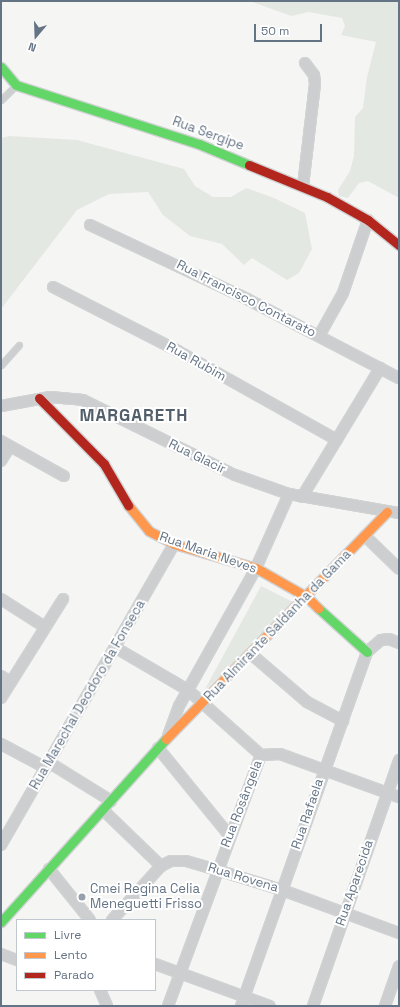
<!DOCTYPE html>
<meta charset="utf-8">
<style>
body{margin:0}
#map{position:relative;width:400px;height:1007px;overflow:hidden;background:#f5f5f4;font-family:"Space Grotesk",sans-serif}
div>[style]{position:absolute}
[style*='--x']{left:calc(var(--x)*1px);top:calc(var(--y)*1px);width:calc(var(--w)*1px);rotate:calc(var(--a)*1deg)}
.green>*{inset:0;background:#e4e8e2}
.roads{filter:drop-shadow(1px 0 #d0d2d3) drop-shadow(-1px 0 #d0d2d3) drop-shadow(0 1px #d0d2d3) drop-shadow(0 -1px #d0d2d3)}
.lane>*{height:5px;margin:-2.5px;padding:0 2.5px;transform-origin:2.5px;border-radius:2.5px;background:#cccecf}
.street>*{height:10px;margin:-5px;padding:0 5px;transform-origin:5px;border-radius:5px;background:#cccecf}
.fast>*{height:9px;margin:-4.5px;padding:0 4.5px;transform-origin:4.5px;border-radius:4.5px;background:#63d668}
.slow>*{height:9px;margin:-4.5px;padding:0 4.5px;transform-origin:4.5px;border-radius:4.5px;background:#ff974d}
.jam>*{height:9px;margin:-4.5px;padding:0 4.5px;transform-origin:4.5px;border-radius:4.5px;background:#b3261e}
.dots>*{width:11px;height:11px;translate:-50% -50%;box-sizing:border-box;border:2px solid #fff;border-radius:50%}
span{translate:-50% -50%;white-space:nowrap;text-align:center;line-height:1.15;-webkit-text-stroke:4px #fff;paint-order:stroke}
.street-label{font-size:13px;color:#647485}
.poi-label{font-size:13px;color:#647485}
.left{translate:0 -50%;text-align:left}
.district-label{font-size:17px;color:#525e69;font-weight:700;letter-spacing:1px}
.frame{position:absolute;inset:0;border:2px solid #647485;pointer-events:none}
.legend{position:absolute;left:16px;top:919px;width:140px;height:72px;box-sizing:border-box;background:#fff;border:1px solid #c1c7ce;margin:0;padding:5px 7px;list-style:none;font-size:12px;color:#647485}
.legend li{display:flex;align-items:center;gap:8px;height:20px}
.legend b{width:20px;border:1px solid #c1c7ce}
.north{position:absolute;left:16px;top:16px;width:40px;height:40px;-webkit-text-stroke:3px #fff;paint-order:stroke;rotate:199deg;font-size:11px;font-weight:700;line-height:16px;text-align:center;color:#647485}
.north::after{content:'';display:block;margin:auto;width:14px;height:18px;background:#647485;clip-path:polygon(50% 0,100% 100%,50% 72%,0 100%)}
.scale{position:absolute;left:254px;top:24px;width:68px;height:18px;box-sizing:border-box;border:2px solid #647485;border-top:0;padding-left:5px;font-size:12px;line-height:14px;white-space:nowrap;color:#647485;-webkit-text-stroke:3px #fff;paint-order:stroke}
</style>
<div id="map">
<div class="green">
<div style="clip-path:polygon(250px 1px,399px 1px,399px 198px,368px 181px,359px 183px,348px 198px,339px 196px,338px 190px,350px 171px,354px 156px,355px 117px,363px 108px,367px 77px,376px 42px,341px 35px,345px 26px,342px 18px,309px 12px,291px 16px)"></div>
<div style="clip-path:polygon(9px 136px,77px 140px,184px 169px,195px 186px,213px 197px,231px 197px,246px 188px,274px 198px,305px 213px,312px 249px,299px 273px,287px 280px,252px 258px,244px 265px,222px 244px,190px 236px,163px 215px,148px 192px,109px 194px,77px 210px,1px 309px,1px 138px)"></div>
<div style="clip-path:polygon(261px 586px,295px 603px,204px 691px)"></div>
</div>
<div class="roads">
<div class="lane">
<div style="--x:1;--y:100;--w:21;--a:-45"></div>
<div style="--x:1;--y:365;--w:27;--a:-48"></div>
</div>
<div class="street">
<div style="--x:303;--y:186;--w:103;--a:-83.3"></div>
<div style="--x:315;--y:84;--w:9;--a:-96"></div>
<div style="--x:314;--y:75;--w:15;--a:-127"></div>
<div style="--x:90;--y:225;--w:174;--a:25.2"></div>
<div style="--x:247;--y:299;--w:171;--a:27.5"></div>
<div style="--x:53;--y:287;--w:140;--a:27.1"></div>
<div style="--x:178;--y:351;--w:182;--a:29.2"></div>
<div style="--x:319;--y:336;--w:49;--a:-60.8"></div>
<div style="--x:343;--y:293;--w:77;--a:-71.1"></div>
<div style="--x:1;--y:406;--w:50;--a:-10.4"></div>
<div style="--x:50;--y:397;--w:33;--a:5"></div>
<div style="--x:83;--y:400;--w:169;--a:26.3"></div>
<div style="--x:235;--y:475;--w:57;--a:19.4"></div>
<div style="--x:289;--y:494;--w:112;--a:9.8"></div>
<div style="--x:1;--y:441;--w:72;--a:29.1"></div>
<div style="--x:1;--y:461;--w:17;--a:-59"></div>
<div style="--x:302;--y:497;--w:151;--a:-58.8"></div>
<div style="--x:365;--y:536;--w:47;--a:44.1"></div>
<div style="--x:1;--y:599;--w:52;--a:32.5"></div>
<div style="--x:116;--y:648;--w:83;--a:30.3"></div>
<div style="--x:188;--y:690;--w:98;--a:41.7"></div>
<div style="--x:251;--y:654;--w:74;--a:40.6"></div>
<div style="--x:307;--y:702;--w:41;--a:27.8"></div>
<div style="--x:1;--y:676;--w:11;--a:34"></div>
<div style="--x:1;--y:698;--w:117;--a:-57.9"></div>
<div style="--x:168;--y:736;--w:32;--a:-70"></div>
<div style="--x:179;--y:706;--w:158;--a:-60.8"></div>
<div style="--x:256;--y:568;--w:81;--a:-66"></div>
<div style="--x:1;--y:744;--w:51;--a:28.1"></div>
<div style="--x:158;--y:748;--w:112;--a:50.8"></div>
<div style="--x:50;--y:763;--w:72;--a:31.9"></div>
<div style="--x:103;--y:810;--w:81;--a:44"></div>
<div style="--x:161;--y:866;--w:11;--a:-27"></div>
<div style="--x:171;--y:861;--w:15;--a:0"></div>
<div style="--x:186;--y:861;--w:32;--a:16"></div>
<div style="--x:217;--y:870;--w:68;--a:17.1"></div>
<div style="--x:282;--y:890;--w:125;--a:20.2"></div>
<div style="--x:1;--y:845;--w:347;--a:-60.1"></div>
<div style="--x:49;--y:869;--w:65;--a:51.2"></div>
<div style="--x:112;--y:920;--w:73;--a:-47.8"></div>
<div style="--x:1;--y:954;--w:17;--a:21"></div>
<div style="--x:155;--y:964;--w:122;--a:20.1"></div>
<div style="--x:100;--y:990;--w:17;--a:66"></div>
<div style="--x:168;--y:1006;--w:268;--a:-69.7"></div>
<div style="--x:261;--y:755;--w:19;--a:-3"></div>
<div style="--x:280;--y:754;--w:127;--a:19.9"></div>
<div style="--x:241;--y:1006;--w:376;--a:-70.4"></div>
<div style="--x:367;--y:652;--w:18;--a:-41"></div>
<div style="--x:381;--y:640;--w:8;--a:-7"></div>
<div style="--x:389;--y:639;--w:11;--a:22"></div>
<div style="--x:313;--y:1006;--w:261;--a:-70.7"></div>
<div style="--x:385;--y:1006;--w:42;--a:-70.7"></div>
</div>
<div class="fast">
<div style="--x:1;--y:67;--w:23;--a:50"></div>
<div style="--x:16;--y:85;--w:192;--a:17.9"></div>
<div style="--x:199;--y:144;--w:54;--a:22.8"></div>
<div style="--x:318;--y:608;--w:66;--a:41.9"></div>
<div style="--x:1;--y:922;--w:246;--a:-48"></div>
</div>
<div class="slow">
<div style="--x:128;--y:505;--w:33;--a:51"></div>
<div style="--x:149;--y:531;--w:28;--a:27"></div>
<div style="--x:174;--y:544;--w:85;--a:16.3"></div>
<div style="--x:256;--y:568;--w:59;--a:29.6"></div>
<div style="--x:307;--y:597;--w:16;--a:45"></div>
<div style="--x:166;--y:739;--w:317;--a:-45.8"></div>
</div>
<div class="jam">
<div style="--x:249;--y:165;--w:84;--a:22.3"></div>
<div style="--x:327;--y:197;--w:47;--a:29.3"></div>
<div style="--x:368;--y:220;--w:40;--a:39"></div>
<div style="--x:39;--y:398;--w:93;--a:45.4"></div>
<div style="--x:104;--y:464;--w:48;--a:59.7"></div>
</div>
</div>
<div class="dots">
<div style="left:82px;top:897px;background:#97a1ac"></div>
</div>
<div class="street-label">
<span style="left:208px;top:134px;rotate:20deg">Rua Sergipe</span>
<span style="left:246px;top:299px;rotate:27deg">Rua Francisco Contarato</span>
<span style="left:196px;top:362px;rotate:29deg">Rua Rubim</span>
<span style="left:197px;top:457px;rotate:26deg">Rua Glacir</span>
<span style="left:208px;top:553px;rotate:19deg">Rua Maria Neves</span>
<span style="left:278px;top:626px;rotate:-46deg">Rua Almirante Saldanha da Gama</span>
<span style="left:88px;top:695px;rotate:-60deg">Rua Marechal Deodoro da Fonseca</span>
<span style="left:242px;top:804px;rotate:-69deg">Rua Rosângela</span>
<span style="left:308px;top:814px;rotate:-71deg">Rua Rafaela</span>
<span style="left:243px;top:878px;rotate:17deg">Rua Rovena</span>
<span style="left:355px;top:883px;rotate:-71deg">Rua Aparecida</span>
</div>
<div class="poi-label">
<span class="left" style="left:90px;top:897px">Cmei Regina Celia<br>Meneguetti Frisso</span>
</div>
<div class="district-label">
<span style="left:134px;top:416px">MARGARETH</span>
</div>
<div class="frame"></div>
<ul class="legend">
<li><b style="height:5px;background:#63d668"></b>Livre</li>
<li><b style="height:5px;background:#ff974d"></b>Lento</li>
<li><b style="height:5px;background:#b3261e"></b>Parado</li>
</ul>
<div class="north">N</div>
<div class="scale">50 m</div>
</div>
